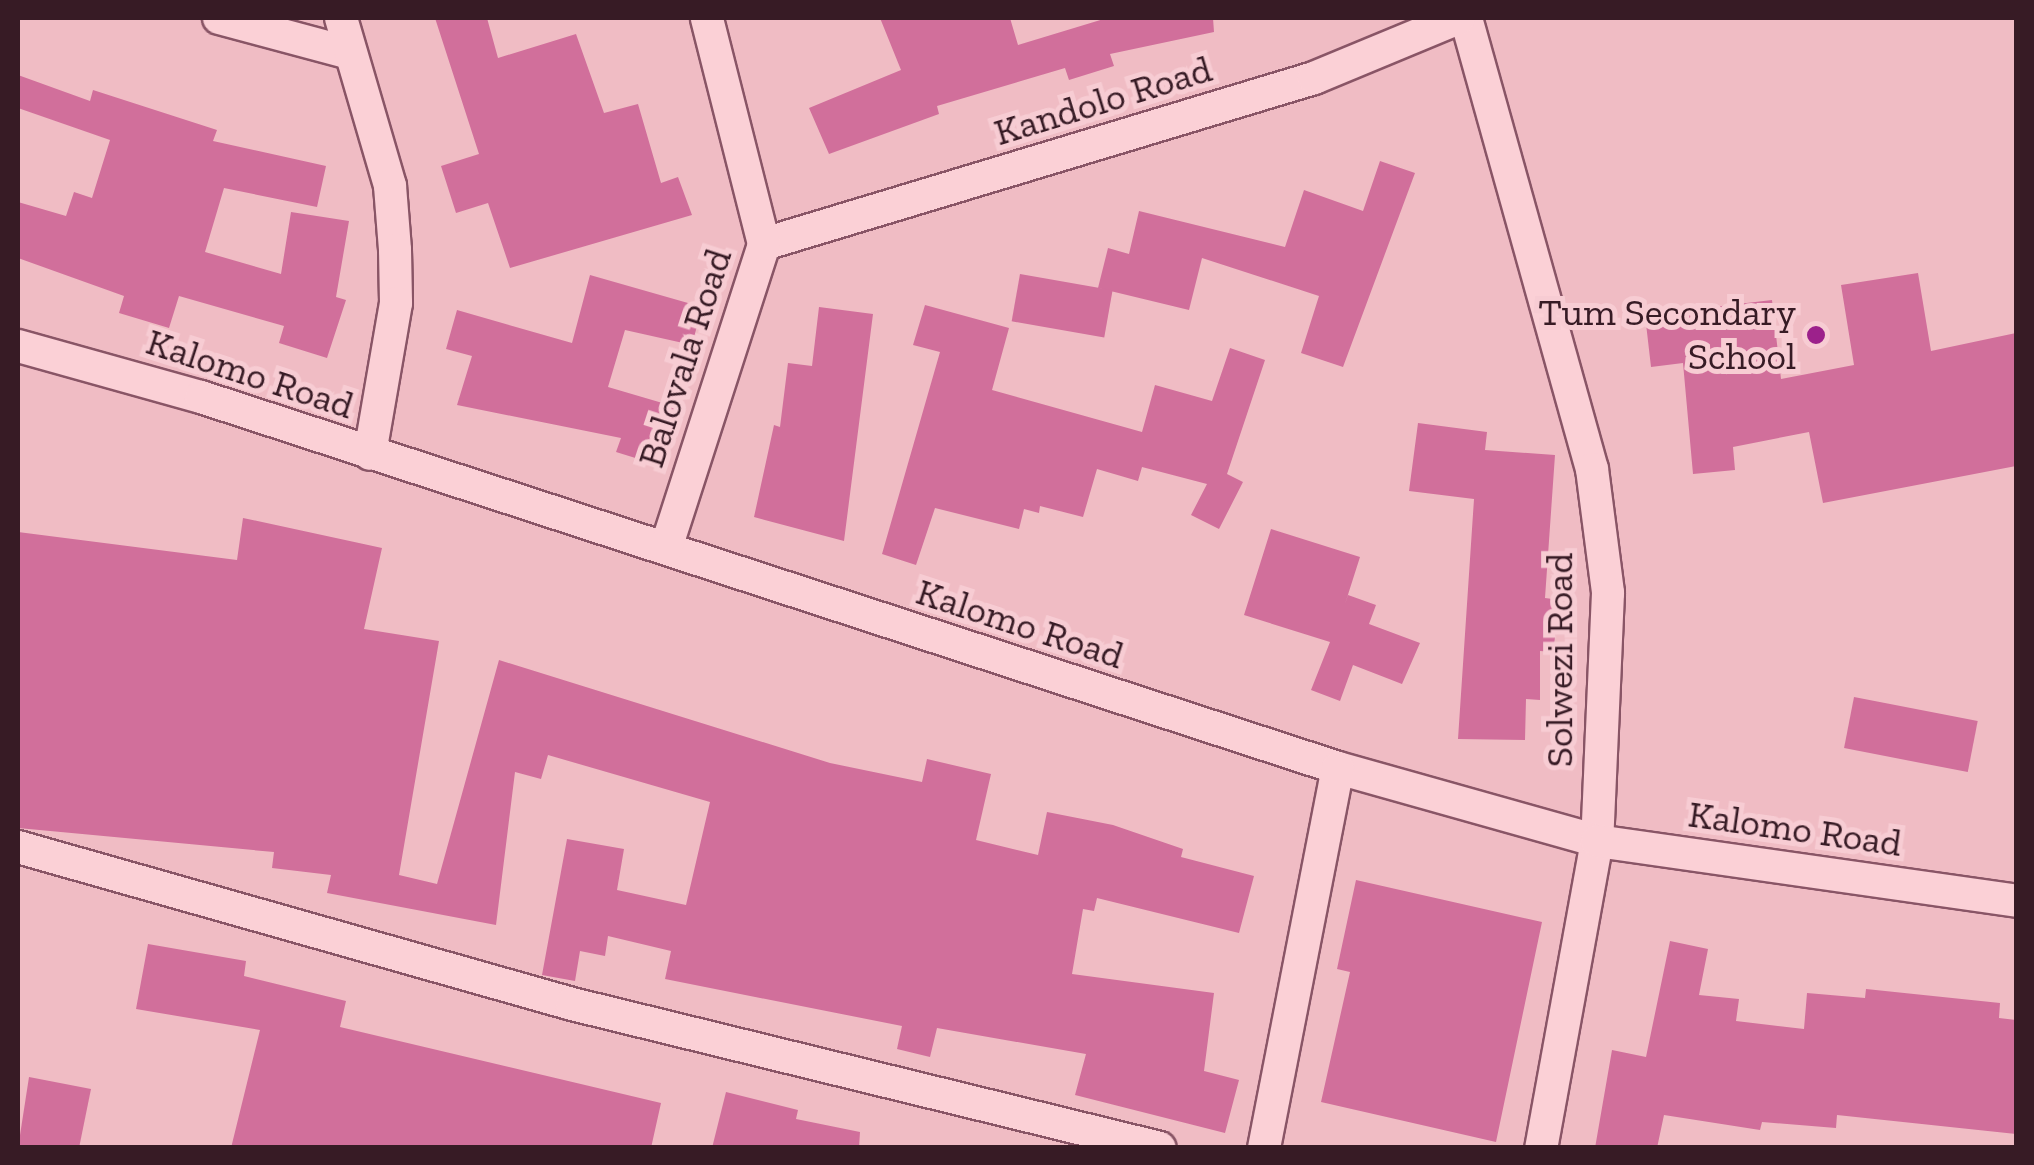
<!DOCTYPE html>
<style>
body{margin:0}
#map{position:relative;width:2034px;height:1165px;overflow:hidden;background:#f0bcc4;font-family:"Zilla Slab",serif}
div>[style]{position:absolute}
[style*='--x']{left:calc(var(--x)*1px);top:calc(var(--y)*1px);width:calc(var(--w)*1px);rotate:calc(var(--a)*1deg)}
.building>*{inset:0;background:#d16f9b;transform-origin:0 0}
.roads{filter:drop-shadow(2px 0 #895566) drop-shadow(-2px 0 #895566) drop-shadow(0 2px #895566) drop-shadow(0 -2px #895566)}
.minor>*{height:32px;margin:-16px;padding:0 16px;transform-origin:16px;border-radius:16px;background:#fbd0d6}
.dots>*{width:28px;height:28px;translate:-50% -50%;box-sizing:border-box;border:5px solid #f7ccd3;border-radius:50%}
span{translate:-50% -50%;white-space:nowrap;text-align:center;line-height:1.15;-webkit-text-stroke:10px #f7ccd3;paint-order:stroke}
.street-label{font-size:38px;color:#371b25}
.poi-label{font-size:38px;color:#371b25}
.right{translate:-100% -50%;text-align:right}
.frame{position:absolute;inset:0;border:20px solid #371b25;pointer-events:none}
</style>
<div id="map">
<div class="building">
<div style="clip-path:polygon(435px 18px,487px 18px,498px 58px,576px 34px,604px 113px,638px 104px,661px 183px,678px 177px,692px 215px,510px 268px,488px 203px,456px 213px,441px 166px,479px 154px)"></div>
<div style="clip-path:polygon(880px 18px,1010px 18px,1018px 45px,1107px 18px,1213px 18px,1214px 32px,1110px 54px,1114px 66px,1069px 80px,1065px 68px,937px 106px,939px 114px,829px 154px,809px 108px,901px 70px)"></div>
<div style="clip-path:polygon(18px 75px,90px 101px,93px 90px,217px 130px,213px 141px,326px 166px,317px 207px,224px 188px,205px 252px,281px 274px,291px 212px,349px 221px,336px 297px,346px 300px,327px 358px,279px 343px,284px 326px,179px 296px,169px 328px,119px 313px,124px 296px,18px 258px,18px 202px,66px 216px,74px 192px,92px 198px,110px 140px,18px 108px)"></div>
<div style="clip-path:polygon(1380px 161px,1415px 173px,1343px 367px,1301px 353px,1319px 296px,1202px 258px,1189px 310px,1098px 288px,1108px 248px,1129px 254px,1139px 211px,1285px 247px,1304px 190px,1363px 211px)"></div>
<div style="clip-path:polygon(1918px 273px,1931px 351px,2016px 333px,2016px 466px,1823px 503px,1809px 432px,1733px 447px,1735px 470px,1693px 474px,1683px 363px,1651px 367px,1645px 315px,1772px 300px,1781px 379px,1854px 365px,1841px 285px)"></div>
<div style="left:1020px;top:274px;width:94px;height:48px;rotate:10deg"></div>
<div style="clip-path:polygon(590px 275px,702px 307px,692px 345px,625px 330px,608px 387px,676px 407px,658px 465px,616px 452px,621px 438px,457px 405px,472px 356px,446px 349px,457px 310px,572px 343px)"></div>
<div style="clip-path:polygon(925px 305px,1009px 328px,992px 390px,1142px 432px,1155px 385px,1212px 401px,1230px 348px,1265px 360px,1227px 474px,1243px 482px,1219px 529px,1191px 515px,1207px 484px,1142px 467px,1138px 481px,1097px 469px,1083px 517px,1040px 506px,1039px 513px,1024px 509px,1019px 529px,935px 508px,916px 565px,882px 554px,940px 352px,913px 345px)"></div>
<div style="clip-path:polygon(819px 307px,873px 314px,844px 541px,754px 517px,774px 425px,780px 427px,788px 363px,812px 366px)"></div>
<div style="clip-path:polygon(1418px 423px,1487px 432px,1485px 450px,1555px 455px,1545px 598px,1560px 600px,1553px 652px,1540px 651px,1540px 700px,1526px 699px,1525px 740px,1458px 739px,1474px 499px,1409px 491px)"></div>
<div style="clip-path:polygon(243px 518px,382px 548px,364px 629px,439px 641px,399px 875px,437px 884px,499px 660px,830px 763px,922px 782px,927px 759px,991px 774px,976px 840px,1038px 855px,1047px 812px,1113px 825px,1183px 849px,1181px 857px,1254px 876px,1239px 933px,1097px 898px,1094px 911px,1083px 909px,1072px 974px,1214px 993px,1204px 1071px,1239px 1080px,1225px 1133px,1075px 1095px,1086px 1054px,937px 1028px,930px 1057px,897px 1049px,902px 1026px,665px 979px,671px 951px,608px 936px,605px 956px,580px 951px,575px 981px,542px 975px,567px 839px,624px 849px,617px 890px,686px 905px,710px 802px,548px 755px,541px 779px,515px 772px,496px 925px,327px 893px,331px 875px,272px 868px,274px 852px,18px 828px,18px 532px,237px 560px)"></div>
<div style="clip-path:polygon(1271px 529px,1360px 557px,1345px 604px,1348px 595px,1376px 605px,1369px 624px,1420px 643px,1402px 684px,1353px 665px,1340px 701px,1311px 690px,1330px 642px,1244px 615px)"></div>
<div style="left:1854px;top:697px;width:126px;height:52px;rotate:11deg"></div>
<div style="clip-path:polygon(1356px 880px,1542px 922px,1496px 1142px,1321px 1102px,1350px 972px,1337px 969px)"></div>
<div style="clip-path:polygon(1670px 941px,1708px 949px,1699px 995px,1739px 999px,1736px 1021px,1804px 1029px,1807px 993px,1865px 998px,1866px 989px,2000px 1003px,1999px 1018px,2016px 1020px,2016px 1134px,1837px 1115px,1836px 1128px,1762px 1122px,1760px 1130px,1664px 1115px,1657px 1148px,1595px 1148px,1612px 1050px,1646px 1057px)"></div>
<div style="clip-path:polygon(148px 944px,246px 961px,244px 976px,346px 1001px,340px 1027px,661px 1103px,651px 1148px,231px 1148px,260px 1030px,136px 1009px)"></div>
<div style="clip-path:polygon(29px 1077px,91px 1089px,79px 1148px,18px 1148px)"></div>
<div style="clip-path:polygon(726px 1092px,798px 1110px,796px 1119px,860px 1132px,859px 1148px,712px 1148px)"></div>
</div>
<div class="roads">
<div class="minor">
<div style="--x:219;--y:18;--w:136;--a:15"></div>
<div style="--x:341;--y:18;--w:175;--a:73.7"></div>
<div style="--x:390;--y:186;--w:64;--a:85.5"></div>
<div style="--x:395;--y:250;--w:53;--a:88.9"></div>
<div style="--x:396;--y:303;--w:153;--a:99.8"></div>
<div style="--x:1466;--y:18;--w:468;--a:74.4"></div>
<div style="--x:1592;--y:469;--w:125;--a:82.6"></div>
<div style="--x:1608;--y:593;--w:248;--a:92.5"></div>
<div style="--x:1597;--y:841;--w:312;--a:100.3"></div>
<div style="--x:764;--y:244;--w:575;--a:-16.79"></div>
<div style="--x:1314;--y:78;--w:157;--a:-22.5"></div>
<div style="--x:18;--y:346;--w:190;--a:15.6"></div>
<div style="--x:201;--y:397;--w:1196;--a:18.07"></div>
<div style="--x:1338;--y:768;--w:269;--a:15.7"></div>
<div style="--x:1597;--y:841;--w:423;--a:8.1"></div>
<div style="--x:666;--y:548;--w:319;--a:-72.1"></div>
<div style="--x:764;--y:244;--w:233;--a:-104.2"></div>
<div style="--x:18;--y:847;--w:576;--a:15.82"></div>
<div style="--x:572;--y:1004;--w:605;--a:13.76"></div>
<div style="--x:1264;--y:1148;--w:387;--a:-79"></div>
</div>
</div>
<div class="dots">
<div style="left:1816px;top:335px;background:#9c218b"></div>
</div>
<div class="street-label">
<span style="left:1103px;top:101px;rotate:-17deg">Kandolo Road</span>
<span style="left:685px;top:358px;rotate:-72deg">Balovala Road</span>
<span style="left:250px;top:374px;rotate:18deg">Kalomo Road</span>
<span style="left:1020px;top:624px;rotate:18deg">Kalomo Road</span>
<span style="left:1560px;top:660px;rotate:-90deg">Solwezi Road</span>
<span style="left:1795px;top:829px;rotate:8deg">Kalomo Road</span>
</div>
<div class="poi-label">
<span class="right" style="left:1796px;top:335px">Tum Secondary<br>School</span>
</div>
<div class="frame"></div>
</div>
